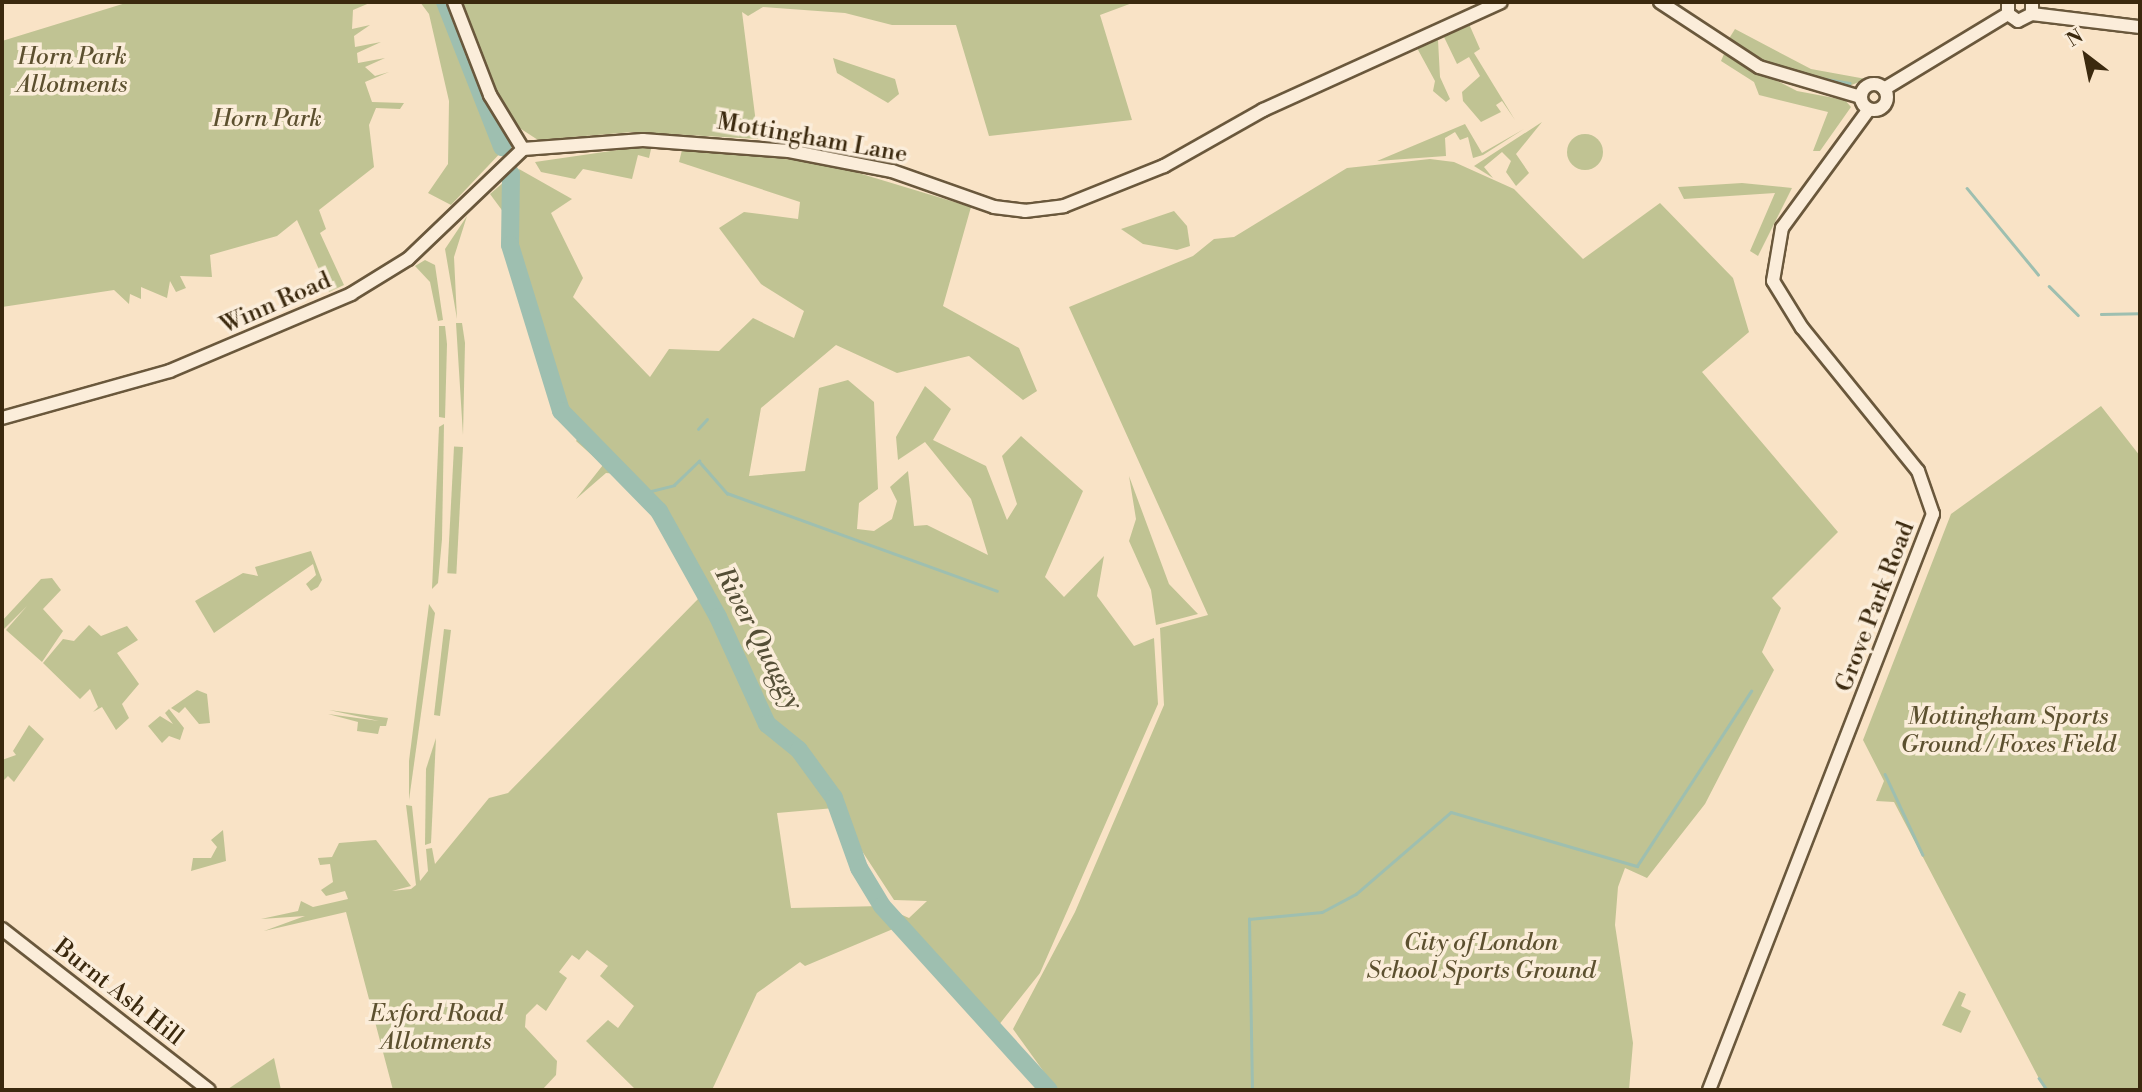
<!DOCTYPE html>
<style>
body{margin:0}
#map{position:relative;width:2142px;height:1092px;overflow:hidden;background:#f9e3c6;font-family:"Libre Bodoni",serif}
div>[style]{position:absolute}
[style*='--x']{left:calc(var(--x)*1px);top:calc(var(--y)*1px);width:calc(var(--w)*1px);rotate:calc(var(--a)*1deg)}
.green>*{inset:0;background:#c0c393;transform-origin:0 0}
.round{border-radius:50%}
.stream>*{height:2.5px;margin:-1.25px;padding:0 1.25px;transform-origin:1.25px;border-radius:1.25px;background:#9ebfb0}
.river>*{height:18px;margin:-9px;padding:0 9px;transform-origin:9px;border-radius:9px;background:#9ebfb0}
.roads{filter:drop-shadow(2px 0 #6a583c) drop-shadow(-2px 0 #6a583c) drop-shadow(0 2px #6a583c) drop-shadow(0 -2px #6a583c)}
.tertiary>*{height:12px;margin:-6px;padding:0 6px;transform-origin:6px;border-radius:6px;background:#fbedda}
.secondary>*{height:12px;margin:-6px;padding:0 6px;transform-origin:6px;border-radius:6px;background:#fbedda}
.secondary>.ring{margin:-6px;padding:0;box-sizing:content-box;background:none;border:12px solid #fbedda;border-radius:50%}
span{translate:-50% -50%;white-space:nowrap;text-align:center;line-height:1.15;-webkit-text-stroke:7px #fbedda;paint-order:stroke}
.park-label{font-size:24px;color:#5c502f;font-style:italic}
.street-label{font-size:24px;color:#3b290e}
.water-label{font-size:26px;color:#544e36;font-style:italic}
.frame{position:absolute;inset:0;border:4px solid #3b290e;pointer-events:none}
.north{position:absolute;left:2051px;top:21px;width:70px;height:70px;-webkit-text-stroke:5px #fbedda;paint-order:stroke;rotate:328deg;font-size:19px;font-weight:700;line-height:28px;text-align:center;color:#3b290e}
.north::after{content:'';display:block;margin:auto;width:24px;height:32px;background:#3b290e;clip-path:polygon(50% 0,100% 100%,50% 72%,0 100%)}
</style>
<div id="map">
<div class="green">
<div style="clip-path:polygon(129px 2px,372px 2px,353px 10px,352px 29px,370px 25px,354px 36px,355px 47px,381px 42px,357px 53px,358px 63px,385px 58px,365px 67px,375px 76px,389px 72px,365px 82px,372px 102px,404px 103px,400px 109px,376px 108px,369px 125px,374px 167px,319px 210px,326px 229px,320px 233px,344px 285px,329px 292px,297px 220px,277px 236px,210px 255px,212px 277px,180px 276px,186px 288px,176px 292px,170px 281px,167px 298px,141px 287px,141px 299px,130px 294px,129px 304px,114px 290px,2px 307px,2px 41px)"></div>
<div style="clip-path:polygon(420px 2px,446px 2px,507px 146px,451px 205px,428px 193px,448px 164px,449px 101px,429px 14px)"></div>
<div style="clip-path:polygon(462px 2px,1135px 2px,1100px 15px,1132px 120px,989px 136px,956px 25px,892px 25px,845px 13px,763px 7px,748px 16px,742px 12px,758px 139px,633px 132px,538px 140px,515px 125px,490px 83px)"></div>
<div style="clip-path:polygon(1469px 24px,1480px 49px,1474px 53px,1515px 120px,1502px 101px,1496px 105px,1501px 112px,1481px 122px,1463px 101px,1462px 92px,1480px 76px,1469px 57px,1457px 64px,1444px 37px)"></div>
<div style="clip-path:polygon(1735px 29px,1811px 69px,1866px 79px,1847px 87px,1791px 75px,1725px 45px)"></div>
<div style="clip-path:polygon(1438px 40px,1440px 77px,1450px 99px,1446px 102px,1433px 91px,1435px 81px,1417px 48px)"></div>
<div style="clip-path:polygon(1724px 54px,1797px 91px,1845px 100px,1851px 107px,1820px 151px,1813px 151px,1828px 112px,1759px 95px,1754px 82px,1721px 61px)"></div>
<div style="clip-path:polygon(833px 58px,895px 79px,899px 94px,888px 103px,837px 73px)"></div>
<div style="clip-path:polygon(1542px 122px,1516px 154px,1529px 173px,1516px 186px,1506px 172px,1511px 161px,1502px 152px,1484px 167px,1493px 178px,1474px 166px)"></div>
<div style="clip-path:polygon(1465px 124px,1482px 153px,1524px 129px,1483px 155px,1473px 158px,1468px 137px,1460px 140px,1455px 132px,1445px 138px,1446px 156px,1377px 161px)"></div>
<div class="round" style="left:1567px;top:134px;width:36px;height:36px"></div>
<div style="clip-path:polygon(652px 145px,649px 158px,638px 155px,632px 179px,583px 169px,575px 179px,541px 172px,535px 162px)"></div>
<div style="clip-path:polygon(evenodd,683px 146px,832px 165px,971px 207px,943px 306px,1019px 348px,1037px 391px,1023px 400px,969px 356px,897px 373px,836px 345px,761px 408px,749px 476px,805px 471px,819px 388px,848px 380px,874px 402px,878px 489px,859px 503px,857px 529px,874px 531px,892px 519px,897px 501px,890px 487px,908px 471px,914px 526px,927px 525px,988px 555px,971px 499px,925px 442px,898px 460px,896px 437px,925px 386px,951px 409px,933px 440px,986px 466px,1007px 520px,1017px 504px,1002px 456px,1021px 436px,1083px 491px,1045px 577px,1064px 597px,1104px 556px,1097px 596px,1134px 646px,1154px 638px,1158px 704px,1040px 973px,998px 1026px,884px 908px,893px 929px,805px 966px,800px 962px,757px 993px,712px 1090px,636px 1090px,586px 1041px,608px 1020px,618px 1028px,634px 1006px,600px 976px,608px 966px,587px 950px,579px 960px,572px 955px,559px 972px,567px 978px,546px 1011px,537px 1004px,526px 1015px,525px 1027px,557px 1061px,556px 1075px,542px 1090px,393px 1090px,346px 912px,264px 931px,305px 916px,261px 919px,298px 911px,301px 901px,313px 907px,348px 899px,345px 891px,326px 896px,321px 890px,333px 882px,330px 864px,320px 865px,318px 858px,332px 857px,339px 843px,376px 840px,411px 886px,392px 891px,411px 889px,416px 885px,406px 805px,412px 806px,420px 881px,428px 871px,426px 849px,432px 848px,435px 864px,489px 798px,508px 793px,698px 599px,663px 517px,618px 474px,606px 473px,576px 499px,603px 465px,576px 441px,581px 433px,561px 411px,507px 245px,504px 213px,490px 194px,519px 169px,572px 199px,551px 213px,583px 278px,573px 297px,650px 377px,669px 349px,719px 351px,753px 318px,794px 338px,804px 311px,761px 284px,719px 228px,744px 212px,798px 219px,800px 202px,679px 162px,683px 146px,846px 807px,860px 848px,894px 900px,927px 901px,909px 918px,882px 906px,791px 908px,777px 813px,846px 807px)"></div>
<div style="clip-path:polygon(1430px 159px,1454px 162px,1514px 189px,1583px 259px,1660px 203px,1733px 278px,1749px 332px,1702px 372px,1838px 532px,1772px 598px,1781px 608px,1762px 652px,1774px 670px,1705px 804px,1647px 878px,1625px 868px,1618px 887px,1615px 925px,1633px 1043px,1629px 1090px,1057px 1090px,1013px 1029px,1075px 912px,1164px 705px,1160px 628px,1208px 615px,1069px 307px,1193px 256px,1214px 239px,1234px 237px,1347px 168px)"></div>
<div style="clip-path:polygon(1742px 183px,1792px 188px,1758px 256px,1750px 251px,1775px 193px,1684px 199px,1678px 187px)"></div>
<div style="clip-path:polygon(1174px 211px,1187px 226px,1190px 246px,1177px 250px,1143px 244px,1121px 229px)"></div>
<div style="clip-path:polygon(467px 216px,454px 257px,457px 319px,445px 249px)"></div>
<div style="clip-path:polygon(425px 260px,435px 265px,443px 320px,438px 321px,430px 282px,415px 266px)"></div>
<div style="clip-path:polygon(456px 323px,462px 323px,465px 343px,463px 435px)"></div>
<div style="clip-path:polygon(439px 326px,445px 326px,447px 344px,445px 418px,439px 417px)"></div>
<div style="clip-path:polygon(2101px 406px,2140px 456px,2140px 1090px,2045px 1090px,1894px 802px,1876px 801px,1884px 781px,1863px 740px,1951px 514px)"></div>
<div style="clip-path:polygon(444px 424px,442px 539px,438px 583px,432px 589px,439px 427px)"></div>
<div style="left:463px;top:447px;width:127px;height:9px;rotate:93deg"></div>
<div style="clip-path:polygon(1129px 476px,1169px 584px,1198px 614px,1156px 625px,1151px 590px,1129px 541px,1136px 519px)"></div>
<div style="clip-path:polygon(311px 551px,322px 580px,318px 587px,311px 591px,306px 584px,316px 575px,313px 564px,214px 633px,195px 601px,243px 573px,258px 576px,255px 567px)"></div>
<div style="clip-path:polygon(52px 578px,61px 590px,43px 609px,63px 631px,42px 662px,6px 630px,27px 606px,3px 630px,2px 621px,41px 579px)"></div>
<div style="clip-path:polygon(429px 604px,435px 613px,409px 800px,409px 761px)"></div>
<div style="clip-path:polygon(89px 625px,101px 636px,127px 626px,138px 640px,117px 653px,139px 684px,122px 704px,129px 718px,116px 730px,102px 707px,93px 712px,98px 707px,90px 689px,80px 699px,43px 663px,63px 639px,74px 641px)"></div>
<div style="clip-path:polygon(444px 629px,451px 630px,440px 716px,434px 715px)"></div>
<div style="clip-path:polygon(197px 690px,207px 694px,210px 723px,199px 724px,185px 707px,179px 713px,171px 708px)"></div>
<div style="clip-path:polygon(169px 709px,184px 728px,180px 740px,169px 736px,162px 743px,148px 726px,160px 716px,173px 724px,165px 713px)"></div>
<div style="clip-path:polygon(329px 710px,388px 718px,386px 726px,380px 726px,378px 734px,357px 731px,358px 722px,328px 714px,379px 721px)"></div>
<div style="clip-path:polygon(29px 725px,44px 739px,14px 782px,8px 776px,2px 782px,2px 760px,16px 755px,13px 751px)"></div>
<div style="clip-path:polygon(436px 738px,431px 843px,425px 845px,426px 769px)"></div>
<div style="clip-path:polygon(223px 830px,226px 861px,191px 871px,193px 858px,211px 858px,217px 847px,211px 840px)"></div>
<div style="clip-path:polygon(1959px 991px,1966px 994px,1961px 1006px,1971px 1011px,1961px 1033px,1942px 1025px)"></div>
<div style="clip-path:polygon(274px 1058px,281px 1090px,228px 1089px)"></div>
</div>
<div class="stream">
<div style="--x:1819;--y:78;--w:31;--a:9"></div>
<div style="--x:1967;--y:188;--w:112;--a:50.5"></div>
<div style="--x:2049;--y:286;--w:41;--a:45"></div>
<div style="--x:2101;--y:314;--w:39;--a:-1"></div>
<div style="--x:698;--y:429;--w:13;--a:-48"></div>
<div style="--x:643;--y:493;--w:32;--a:-14"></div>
<div style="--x:674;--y:485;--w:35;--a:-44"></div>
<div style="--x:699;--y:461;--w:43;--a:48.8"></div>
<div style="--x:727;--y:493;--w:287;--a:19.9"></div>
<div style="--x:1885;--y:774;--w:89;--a:64.9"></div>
<div style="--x:2039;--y:1078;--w:14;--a:56"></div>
<div style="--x:1252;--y:1090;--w:171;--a:-91"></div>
<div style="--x:1249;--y:919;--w:73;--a:-5.5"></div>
<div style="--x:1322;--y:912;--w:38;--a:-28"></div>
<div style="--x:1356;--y:894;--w:125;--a:-40.8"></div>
<div style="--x:1451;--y:812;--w:194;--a:16.2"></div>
<div style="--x:1637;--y:866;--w:209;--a:-56.9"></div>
</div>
<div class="river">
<div style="--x:445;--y:2;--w:156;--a:68.5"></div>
<div style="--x:511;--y:174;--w:71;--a:90.8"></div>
<div style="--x:510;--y:245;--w:174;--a:72.9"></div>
<div style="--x:561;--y:411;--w:140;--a:45.6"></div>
<div style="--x:659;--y:511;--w:121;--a:60.9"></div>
<div style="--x:718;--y:617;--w:118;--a:65.4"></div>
<div style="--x:767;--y:724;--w:41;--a:39.1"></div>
<div style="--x:799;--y:750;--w:59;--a:53.9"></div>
<div style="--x:834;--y:798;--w:74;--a:70.3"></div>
<div style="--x:859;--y:868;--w:44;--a:58.8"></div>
<div style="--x:882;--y:906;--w:248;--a:47.8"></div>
</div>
<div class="roads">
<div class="tertiary">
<div style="--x:454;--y:2;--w:100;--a:68.8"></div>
<div style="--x:490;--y:95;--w:63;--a:58.6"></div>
<div style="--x:523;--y:149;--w:120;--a:-4.3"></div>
<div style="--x:643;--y:140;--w:146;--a:4.3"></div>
<div style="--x:789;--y:151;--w:105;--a:11"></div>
<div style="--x:892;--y:171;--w:108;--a:19.4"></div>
<div style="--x:994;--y:207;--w:31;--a:7"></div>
<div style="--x:1025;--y:211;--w:39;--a:-7"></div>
<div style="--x:1064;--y:206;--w:108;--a:-21.8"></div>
<div style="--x:1164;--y:166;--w:114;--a:-29.5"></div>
<div style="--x:1263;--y:110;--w:261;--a:-24.4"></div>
<div style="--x:1660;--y:2;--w:118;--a:33.3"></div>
<div style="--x:1759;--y:67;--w:106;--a:16.4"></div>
<div style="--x:2;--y:418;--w:174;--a:-15.6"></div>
<div style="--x:170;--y:371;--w:197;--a:-23"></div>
<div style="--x:351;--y:294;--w:67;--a:-31.6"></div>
<div style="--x:408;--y:259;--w:159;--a:-43.7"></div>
<div style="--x:2;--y:929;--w:262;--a:37.9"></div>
</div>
<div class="secondary">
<div style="--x:2008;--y:2;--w:12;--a:90"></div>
<div style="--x:2008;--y:14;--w:12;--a:35"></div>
<div style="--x:2018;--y:21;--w:16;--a:-27"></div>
<div style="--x:2032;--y:14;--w:12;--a:-90"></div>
<div style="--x:2032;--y:14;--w:109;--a:6.9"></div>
<div class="ring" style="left:1861px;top:84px;width:14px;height:14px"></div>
<div style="--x:1884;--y:89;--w:145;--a:-31.2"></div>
<div style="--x:1709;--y:1090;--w:618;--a:-68.75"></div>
<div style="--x:1933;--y:514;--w:46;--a:-109.2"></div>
<div style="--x:1918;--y:471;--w:184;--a:-129"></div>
<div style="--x:1802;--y:328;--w:55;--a:-121.7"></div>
<div style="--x:1773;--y:281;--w:54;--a:-80.4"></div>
<div style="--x:1782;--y:228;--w:147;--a:-53.8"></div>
</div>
</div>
<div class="park-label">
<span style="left:72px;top:72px">Horn Park<br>Allotments</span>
<span style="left:267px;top:120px">Horn Park</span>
<span style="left:2008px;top:732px">Mottingham Sports<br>Ground / Foxes Field</span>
<span style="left:1481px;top:958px">City of London<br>School Sports Ground</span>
<span style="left:436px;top:1029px">Exford Road<br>Allotments</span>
</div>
<div class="street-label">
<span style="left:812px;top:139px;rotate:10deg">Mottingham Lane</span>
<span style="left:276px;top:304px;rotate:-24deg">Winn Road</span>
<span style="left:1876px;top:607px;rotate:-69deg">Grove Park Road</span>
<span style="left:118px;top:993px;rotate:38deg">Burnt Ash Hill</span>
</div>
<div class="water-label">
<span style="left:758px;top:639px;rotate:62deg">River Quaggy</span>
</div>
<div class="frame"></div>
<div class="north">N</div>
</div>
